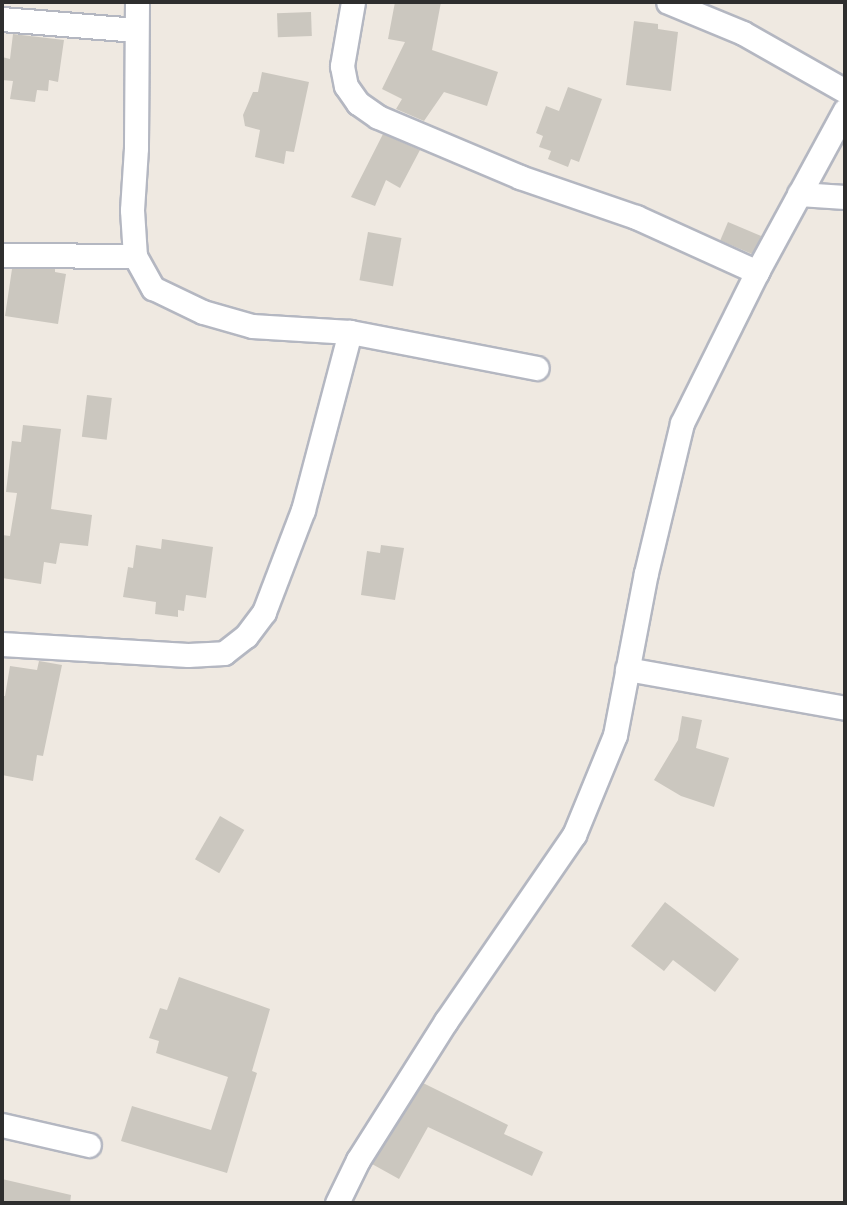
<!DOCTYPE html>
<style>
body{margin:0}
#map{position:relative;width:847px;height:1205px;overflow:hidden;background:#efe9e1;font-family:"Asap Condensed",sans-serif}
div>[style]{position:absolute}
[style*='--x']{left:calc(var(--x)*1px);top:calc(var(--y)*1px);width:calc(var(--w)*1px);rotate:calc(var(--a)*1deg)}
.building>*{inset:0;background:#cbc7bf;transform-origin:0 0}
.roads{filter:drop-shadow(2px 0 #b4b7c1) drop-shadow(-2px 0 #b4b7c1) drop-shadow(0 2px #b4b7c1) drop-shadow(0 -2px #b4b7c1)}
.minor>*{height:23px;margin:-11.5px;padding:0 11.5px;transform-origin:11.5px;border-radius:11.5px;background:#fff}
span{translate:-50% -50%;white-space:nowrap;text-align:center;line-height:1.15;-webkit-text-stroke:5px #fff;paint-order:stroke}
.frame{position:absolute;inset:0;border:4px solid #2e2e2e;pointer-events:none}
</style>
<div id="map">
<div class="building">
<div style="clip-path:polygon(395px 2px,441px 2px,432px 50px,498px 72px,487px 106px,444px 92px,424px 121px,396px 109px,402px 99px,382px 89px,405px 42px,388px 39px)"></div>
<div style="left:311px;top:12px;width:24px;height:34px;rotate:88deg"></div>
<div style="clip-path:polygon(634px 21px,658px 24px,658px 29px,678px 32px,671px 91px,626px 85px)"></div>
<div style="clip-path:polygon(13px 34px,64px 40px,58px 82px,49px 80px,48px 91px,37px 90px,35px 102px,10px 99px,13px 81px,2px 80px,2px 57px,10px 59px)"></div>
<div style="clip-path:polygon(262px 72px,309px 82px,294px 152px,286px 151px,284px 164px,255px 157px,260px 130px,245px 126px,243px 115px,253px 92px,258px 92px)"></div>
<div style="clip-path:polygon(568px 87px,602px 99px,579px 162px,571px 159px,568px 167px,548px 159px,551px 151px,539px 147px,543px 136px,536px 133px,546px 106px,559px 111px)"></div>
<div style="clip-path:polygon(383px 134px,420px 150px,400px 188px,386px 180px,375px 206px,351px 197px)"></div>
<div style="left:728px;top:222px;width:36px;height:20px;rotate:23deg"></div>
<div style="left:368px;top:232px;width:34px;height:49px;rotate:10deg"></div>
<div style="clip-path:polygon(12px 269px,55px 269px,55px 272px,66px 274px,58px 324px,5px 316px)"></div>
<div style="left:87px;top:395px;width:25px;height:42px;rotate:7deg"></div>
<div style="clip-path:polygon(23px 425px,61px 429px,51px 509px,92px 515px,88px 546px,60px 543px,56px 564px,44px 562px,41px 584px,2px 578px,2px 535px,10px 536px,17px 493px,6px 492px,12px 441px,21px 442px)"></div>
<div style="clip-path:polygon(162px 539px,213px 547px,206px 598px,186px 595px,184px 611px,178px 610px,178px 617px,155px 614px,156px 602px,123px 597px,128px 567px,133px 568px,136px 545px,161px 549px)"></div>
<div style="clip-path:polygon(381px 545px,404px 548px,395px 600px,361px 595px,367px 551px,380px 553px)"></div>
<div style="clip-path:polygon(39px 661px,62px 665px,43px 756px,37px 755px,33px 781px,2px 775px,2px 696px,5px 696px,10px 666px,37px 670px)"></div>
<div style="clip-path:polygon(682px 716px,702px 720px,696px 748px,729px 758px,714px 807px,681px 796px,654px 780px,678px 740px)"></div>
<div style="left:220px;top:816px;width:28px;height:50px;rotate:30deg"></div>
<div style="clip-path:polygon(665px 902px,739px 959px,715px 992px,673px 960px,664px 971px,631px 946px)"></div>
<div style="clip-path:polygon(179px 977px,270px 1009px,252px 1071px,257px 1073px,227px 1173px,121px 1141px,132px 1106px,211px 1130px,228px 1077px,156px 1053px,159px 1041px,149px 1038px,160px 1008px,167px 1010px)"></div>
<div style="clip-path:polygon(423px 1083px,508px 1125px,504px 1134px,543px 1152px,532px 1176px,428px 1127px,399px 1179px,372px 1164px)"></div>
<div style="clip-path:polygon(2px 1179px,71px 1195px,70px 1203px,2px 1203px)"></div>
</div>
<div class="roads">
<div class="minor">
<div style="--x:137;--y:2;--w:146;--a:90.4"></div>
<div style="--x:136;--y:148;--w:62;--a:93.7"></div>
<div style="--x:132;--y:210;--w:46;--a:86.3"></div>
<div style="--x:135;--y:256;--w:37;--a:61"></div>
<div style="--x:153;--y:288;--w:55;--a:25.6"></div>
<div style="--x:203;--y:312;--w:51;--a:15.9"></div>
<div style="--x:252;--y:326;--w:98;--a:3.5"></div>
<div style="--x:350;--y:332;--w:190;--a:10.9"></div>
<div style="--x:353;--y:2;--w:65;--a:99.8"></div>
<div style="--x:342;--y:66;--w:20;--a:79"></div>
<div style="--x:346;--y:86;--w:21;--a:55"></div>
<div style="--x:358;--y:103;--w:24;--a:35"></div>
<div style="--x:378;--y:117;--w:154;--a:22.9"></div>
<div style="--x:520;--y:177;--w:123;--a:19"></div>
<div style="--x:636;--y:217;--w:133;--a:24.4"></div>
<div style="--x:668;--y:2;--w:81;--a:22.5"></div>
<div style="--x:743;--y:33;--w:117;--a:29.6"></div>
<div style="--x:2;--y:19;--w:134;--a:4.7"></div>
<div style="--x:799;--y:194;--w:46;--a:3.7"></div>
<div style="--x:2;--y:255;--w:133;--a:0.4"></div>
<div style="--x:2;--y:644;--w:186;--a:3.4"></div>
<div style="--x:188;--y:655;--w:36;--a:-3"></div>
<div style="--x:224;--y:653;--w:28;--a:-38"></div>
<div style="--x:246;--y:636;--w:30;--a:-53"></div>
<div style="--x:264;--y:612;--w:109;--a:-69.1"></div>
<div style="--x:303;--y:510;--w:184;--a:-75.2"></div>
<div style="--x:627;--y:669;--w:221;--a:10.1"></div>
<div style="--x:2;--y:1125;--w:89;--a:12.9"></div>
<div style="--x:337;--y:1203;--w:48;--a:-64"></div>
<div style="--x:358;--y:1160;--w:165;--a:-57.7"></div>
<div style="--x:446;--y:1021;--w:226;--a:-55.5"></div>
<div style="--x:574;--y:835;--w:108;--a:-67.7"></div>
<div style="--x:615;--y:735;--w:165;--a:-79.2"></div>
<div style="--x:646;--y:573;--w:154;--a:-76.5"></div>
<div style="--x:682;--y:423;--w:169;--a:-63.6"></div>
<div style="--x:757;--y:272;--w:184;--a:-61.5"></div>
</div>
</div>
<div class="frame"></div>
</div>
